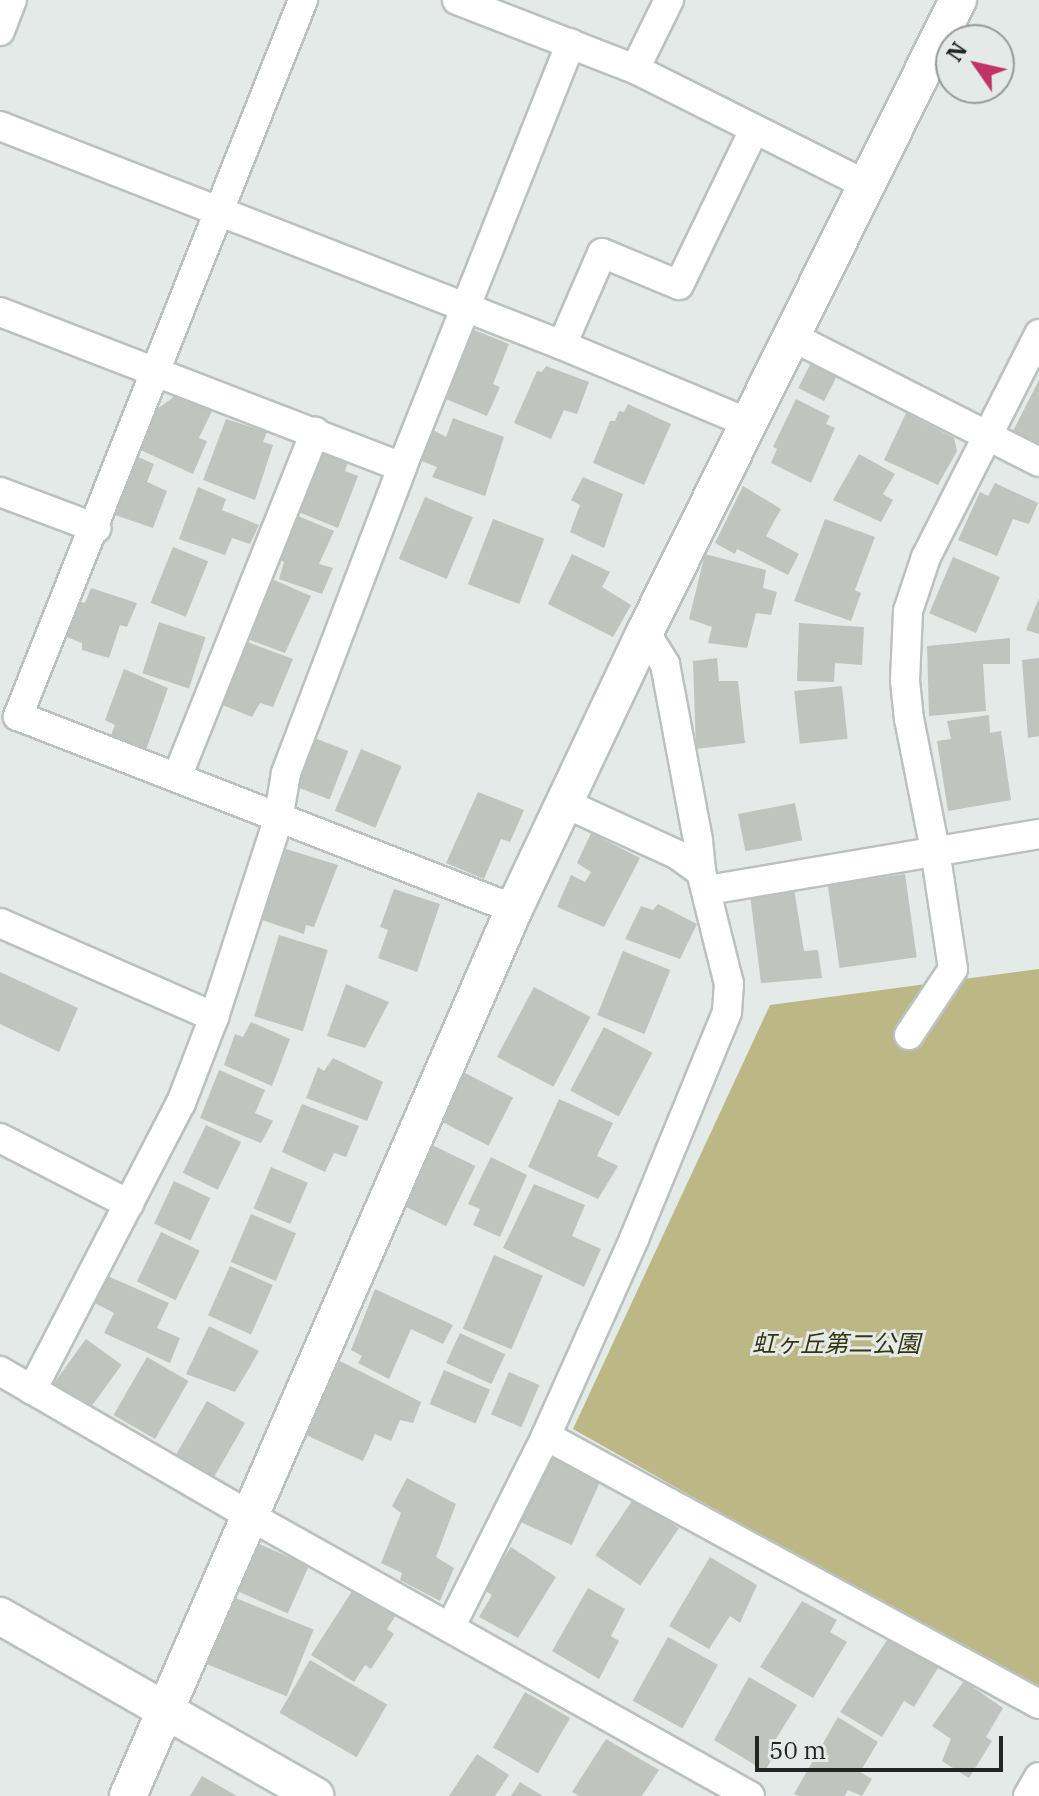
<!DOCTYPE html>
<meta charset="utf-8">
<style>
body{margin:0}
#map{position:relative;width:1039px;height:1796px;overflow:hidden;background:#e3eae7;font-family:"IBM Plex Serif","Noto Sans JP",serif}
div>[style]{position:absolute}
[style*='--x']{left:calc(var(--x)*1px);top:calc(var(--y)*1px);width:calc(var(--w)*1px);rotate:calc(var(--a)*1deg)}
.green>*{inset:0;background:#bcb885}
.building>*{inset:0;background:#c0c4be;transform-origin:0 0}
.roads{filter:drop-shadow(2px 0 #bac1be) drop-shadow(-2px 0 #bac1be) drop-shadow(0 2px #bac1be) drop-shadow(0 -2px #bac1be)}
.minor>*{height:28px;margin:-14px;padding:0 14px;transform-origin:14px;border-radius:14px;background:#fff}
.tertiary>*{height:36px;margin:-18px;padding:0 18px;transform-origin:18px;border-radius:18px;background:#fff}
span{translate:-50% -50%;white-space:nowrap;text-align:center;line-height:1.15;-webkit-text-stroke:6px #e3eae7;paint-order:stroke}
.park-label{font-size:24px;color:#373410;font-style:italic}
.north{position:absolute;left:935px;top:24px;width:80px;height:80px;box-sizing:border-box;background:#e3eae7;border:2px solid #969b99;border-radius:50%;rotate:304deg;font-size:22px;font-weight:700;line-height:32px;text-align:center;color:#232524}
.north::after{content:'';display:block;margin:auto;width:28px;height:36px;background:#c03364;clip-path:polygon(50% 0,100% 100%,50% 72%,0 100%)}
.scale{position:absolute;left:755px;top:1736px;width:248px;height:36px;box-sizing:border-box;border:4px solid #232524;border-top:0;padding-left:10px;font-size:24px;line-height:28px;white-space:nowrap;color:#232524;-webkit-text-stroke:6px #e3eae7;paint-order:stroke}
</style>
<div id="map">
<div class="green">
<div style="clip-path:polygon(1039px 969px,1039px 1693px,573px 1429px,770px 1005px)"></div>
</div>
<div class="building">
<div style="clip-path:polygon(472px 329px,509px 344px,493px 384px,500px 387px,487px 416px,441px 397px)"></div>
<div style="left:811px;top:363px;width:29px;height:28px;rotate:27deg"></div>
<div style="clip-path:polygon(546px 366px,589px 382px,577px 414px,564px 410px,551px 439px,514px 423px,537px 371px,542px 372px)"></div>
<div style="clip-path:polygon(1039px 380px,1039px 444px,1013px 431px)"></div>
<div style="clip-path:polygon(179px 393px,213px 409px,199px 438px,207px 441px,193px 474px,136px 448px,149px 415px)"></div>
<div style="clip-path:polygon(796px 399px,830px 416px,826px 424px,835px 428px,811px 483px,771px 463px,777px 449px,773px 447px)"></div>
<div style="clip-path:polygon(628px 404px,671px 424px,644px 485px,593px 463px,610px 421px,615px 421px,619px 411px,624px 412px)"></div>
<div style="clip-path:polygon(906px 413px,954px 438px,957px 451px,938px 485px,884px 460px)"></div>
<div style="clip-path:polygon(453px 418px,504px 437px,485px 496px,432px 477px,437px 467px,417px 459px,431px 429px,446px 437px)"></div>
<div style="clip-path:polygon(226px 419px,267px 432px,263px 442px,273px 445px,255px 500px,203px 480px)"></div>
<div style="clip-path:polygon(321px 448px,349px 459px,345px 471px,358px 476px,338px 528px,296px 511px)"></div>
<div style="clip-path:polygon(859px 454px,895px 474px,883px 494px,893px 500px,881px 522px,833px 500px)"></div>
<div style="clip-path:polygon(134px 455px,154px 464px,147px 482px,167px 491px,153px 528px,112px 514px)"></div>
<div style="clip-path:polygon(583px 477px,623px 494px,604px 548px,570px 532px,580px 505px,571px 500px)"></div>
<div style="clip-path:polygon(995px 483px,1038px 503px,1029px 524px,1013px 519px,997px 556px,958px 540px,980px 492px,988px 496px)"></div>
<div style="clip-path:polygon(743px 486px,781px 509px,766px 536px,799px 554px,788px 575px,737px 549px,735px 554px,715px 543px)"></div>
<div style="clip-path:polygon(198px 487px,226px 499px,222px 510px,259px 525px,250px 544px,232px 538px,225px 555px,179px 539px)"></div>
<div style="left:425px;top:497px;width:52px;height:67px;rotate:23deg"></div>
<div style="clip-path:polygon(291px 513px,334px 531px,319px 564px,333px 568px,322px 594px,279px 579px,284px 562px,275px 558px)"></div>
<div style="left:493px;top:519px;width:55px;height:70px;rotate:21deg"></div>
<div style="clip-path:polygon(825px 519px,875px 537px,855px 590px,861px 593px,851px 621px,794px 601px)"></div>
<div style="left:173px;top:547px;width:38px;height:60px;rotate:22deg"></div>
<div style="clip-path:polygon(572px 554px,610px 572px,602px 587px,631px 605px,613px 637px,548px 604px)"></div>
<div style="clip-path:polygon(705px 554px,766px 570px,763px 588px,777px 592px,771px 615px,756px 613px,747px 648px,708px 643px,712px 627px,689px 619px)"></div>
<div style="left:953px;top:557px;width:51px;height:61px;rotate:23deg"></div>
<div style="clip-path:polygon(265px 576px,311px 596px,285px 653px,250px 640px,256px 623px,246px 619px)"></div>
<div style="clip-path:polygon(91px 588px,137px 603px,127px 627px,120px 625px,109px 658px,82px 650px,82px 643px,64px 636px,78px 601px,85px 603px)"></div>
<div style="clip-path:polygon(1039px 598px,1039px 634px,1026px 630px)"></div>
<div style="left:159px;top:622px;width:49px;height:54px;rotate:18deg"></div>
<div style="clip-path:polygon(799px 623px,864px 627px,862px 665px,835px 663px,834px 682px,797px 681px)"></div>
<div style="clip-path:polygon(237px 638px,293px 659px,273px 707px,260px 703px,252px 717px,220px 704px)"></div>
<div style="clip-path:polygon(1010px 638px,1010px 664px,983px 664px,986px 711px,929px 716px,927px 646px)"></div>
<div style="clip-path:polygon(717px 658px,719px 681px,738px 681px,745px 743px,696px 749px,693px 661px)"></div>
<div style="clip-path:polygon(1039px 658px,1039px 736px,1028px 738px,1022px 660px)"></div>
<div style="clip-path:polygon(124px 669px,168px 688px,145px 753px,110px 738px,115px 725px,105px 720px)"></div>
<div style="left:842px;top:686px;width:53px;height:48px;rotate:84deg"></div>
<div style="clip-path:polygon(989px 715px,990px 733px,1001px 731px,1011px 800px,948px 811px,937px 741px,951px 739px,947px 721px)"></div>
<div style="left:309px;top:736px;width:42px;height:52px;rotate:21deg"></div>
<div style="left:361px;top:749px;width:44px;height:67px;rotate:23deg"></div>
<div style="clip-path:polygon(478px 792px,524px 810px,510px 842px,501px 839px,484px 879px,446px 863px)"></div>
<div style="left:795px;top:803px;width:38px;height:58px;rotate:79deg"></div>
<div style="clip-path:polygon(591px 833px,640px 858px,604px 927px,557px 907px,571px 875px,585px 882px,591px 872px,577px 863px)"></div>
<div style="clip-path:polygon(286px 849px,338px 865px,314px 927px,306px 925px,304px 934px,262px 920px)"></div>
<div style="left:905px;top:874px;width:84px;height:78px;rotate:82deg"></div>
<div style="clip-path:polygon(394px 889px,440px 904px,417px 972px,378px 958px,388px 930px,380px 927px)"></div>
<div style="clip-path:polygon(794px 889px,804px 951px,818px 950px,822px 978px,761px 983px,750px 895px)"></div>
<div style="clip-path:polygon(658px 904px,697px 924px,680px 959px,625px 939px,641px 906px,653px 910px)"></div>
<div style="left:279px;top:935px;width:51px;height:85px;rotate:17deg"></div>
<div style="left:623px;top:951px;width:51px;height:69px;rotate:22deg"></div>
<div style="clip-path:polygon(0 972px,78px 1008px,59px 1052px,0 1024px)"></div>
<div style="clip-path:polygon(346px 984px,389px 1002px,365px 1048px,327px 1036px)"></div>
<div style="left:534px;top:987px;width:64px;height:79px;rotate:28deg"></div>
<div style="clip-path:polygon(251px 1022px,290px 1039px,272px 1086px,224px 1065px,235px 1034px,243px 1037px)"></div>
<div style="left:604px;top:1027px;width:55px;height:72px;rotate:28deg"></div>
<div style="clip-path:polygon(333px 1058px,383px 1082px,367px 1121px,306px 1098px,318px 1067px,324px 1071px)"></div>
<div style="clip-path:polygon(219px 1070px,265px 1090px,255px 1113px,273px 1121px,261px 1143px,200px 1118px)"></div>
<div style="left:465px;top:1073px;width:54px;height:54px;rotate:27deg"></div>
<div style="clip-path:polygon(559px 1099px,613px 1123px,597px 1156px,618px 1166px,598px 1199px,528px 1167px)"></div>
<div style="clip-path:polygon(302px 1104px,359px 1126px,346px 1157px,334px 1153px,325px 1172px,282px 1152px)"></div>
<div style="left:206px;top:1125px;width:39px;height:53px;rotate:26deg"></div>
<div style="left:426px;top:1142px;width:55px;height:67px;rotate:26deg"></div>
<div style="clip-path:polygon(491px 1157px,527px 1175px,500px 1237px,473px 1225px,480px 1209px,468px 1204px)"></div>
<div style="left:271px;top:1167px;width:40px;height:45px;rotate:23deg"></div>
<div style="left:174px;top:1181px;width:40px;height:47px;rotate:25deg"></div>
<div style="clip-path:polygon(534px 1184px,585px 1205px,572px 1236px,601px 1249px,584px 1287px,503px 1248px)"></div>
<div style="left:251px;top:1214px;width:49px;height:52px;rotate:23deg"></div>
<div style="left:161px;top:1232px;width:43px;height:55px;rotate:26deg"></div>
<div style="left:494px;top:1255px;width:53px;height:80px;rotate:23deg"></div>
<div style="left:230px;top:1266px;width:47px;height:54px;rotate:24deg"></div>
<div style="clip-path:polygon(103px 1274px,169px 1303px,157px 1328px,180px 1338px,170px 1363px,104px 1333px,114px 1313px,89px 1300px)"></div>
<div style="clip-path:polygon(375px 1289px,453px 1325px,443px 1344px,411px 1329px,389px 1379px,358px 1363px,362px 1356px,351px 1350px)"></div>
<div style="clip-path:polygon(209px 1326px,259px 1351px,235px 1392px,186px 1374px)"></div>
<div style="left:460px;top:1333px;width:50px;height:33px;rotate:25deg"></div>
<div style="left:86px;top:1339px;width:44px;height:60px;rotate:36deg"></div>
<div style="left:147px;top:1357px;width:48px;height:67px;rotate:30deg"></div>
<div style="clip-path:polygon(340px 1361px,421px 1402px,413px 1423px,400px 1420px,391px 1441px,375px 1434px,363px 1461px,306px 1435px)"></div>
<div style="left:444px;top:1370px;width:50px;height:37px;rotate:23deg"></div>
<div style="left:509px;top:1372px;width:33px;height:46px;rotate:23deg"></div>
<div style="left:207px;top:1401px;width:44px;height:62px;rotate:30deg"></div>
<div style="left:549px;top:1456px;width:57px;height:72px;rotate:24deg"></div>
<div style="clip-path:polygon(407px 1478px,456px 1504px,436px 1557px,454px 1568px,440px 1601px,400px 1580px,402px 1573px,381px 1563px,401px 1513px,392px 1506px)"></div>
<div style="left:634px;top:1498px;width:54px;height:69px;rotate:34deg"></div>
<div style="left:255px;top:1542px;width:59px;height:52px;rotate:24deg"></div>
<div style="clip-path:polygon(511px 1547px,556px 1577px,518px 1638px,479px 1617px,492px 1595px,484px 1590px)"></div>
<div style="clip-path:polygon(710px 1557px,757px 1585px,740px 1623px,730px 1616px,709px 1649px,669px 1626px)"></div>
<div style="clip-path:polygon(354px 1588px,396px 1615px,387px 1629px,394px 1634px,371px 1669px,365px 1665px,354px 1682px,311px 1655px)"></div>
<div style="clip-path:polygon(588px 1588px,625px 1609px,611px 1636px,619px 1641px,599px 1679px,552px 1651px)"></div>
<div style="left:233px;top:1597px;width:87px;height:72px;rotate:22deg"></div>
<div style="clip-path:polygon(802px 1601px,837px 1620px,830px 1632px,847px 1642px,813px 1698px,760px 1667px)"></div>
<div style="clip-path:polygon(891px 1634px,941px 1663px,914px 1707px,904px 1701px,882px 1737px,840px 1712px)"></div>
<div style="left:668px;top:1637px;width:57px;height:73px;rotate:29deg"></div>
<div style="left:310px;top:1660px;width:89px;height:61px;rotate:30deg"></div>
<div style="clip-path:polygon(749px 1677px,797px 1705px,774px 1742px,779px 1746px,765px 1771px,714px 1740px)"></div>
<div style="clip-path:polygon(964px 1681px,1003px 1708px,986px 1737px,992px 1741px,969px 1778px,942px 1761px,951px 1739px,932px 1726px)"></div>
<div style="left:525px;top:1692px;width:52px;height:64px;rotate:30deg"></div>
<div style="clip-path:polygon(838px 1717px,878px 1742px,860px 1772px,872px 1779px,862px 1796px,848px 1790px,845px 1796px,799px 1796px,794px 1794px)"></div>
<div style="clip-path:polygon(606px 1739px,659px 1770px,642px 1796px,579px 1796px,572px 1792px)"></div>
<div style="clip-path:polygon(477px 1754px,509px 1775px,495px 1796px,449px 1796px)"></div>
<div style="clip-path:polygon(202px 1776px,237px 1796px,190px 1796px)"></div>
<div style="clip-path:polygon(520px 1782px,543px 1796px,511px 1796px)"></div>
</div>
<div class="roads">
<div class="minor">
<div style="--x:303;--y:0;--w:771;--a:111.7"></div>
<div style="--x:18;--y:716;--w:532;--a:21.26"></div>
<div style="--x:457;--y:0;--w:191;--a:21.2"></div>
<div style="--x:635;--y:69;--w:259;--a:26.6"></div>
<div style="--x:0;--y:31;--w:33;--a:-69"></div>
<div style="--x:635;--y:69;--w:77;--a:-63.8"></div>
<div style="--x:0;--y:126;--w:603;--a:21.29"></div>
<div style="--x:562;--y:345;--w:205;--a:22.7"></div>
<div style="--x:0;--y:312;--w:431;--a:21.1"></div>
<div style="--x:793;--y:337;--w:276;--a:26.9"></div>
<div style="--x:562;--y:345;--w:100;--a:-66.5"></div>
<div style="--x:602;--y:253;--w:83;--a:22.6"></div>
<div style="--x:679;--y:285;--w:172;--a:-64.2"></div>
<div style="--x:0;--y:492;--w:103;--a:20.6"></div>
<div style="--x:645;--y:632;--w:38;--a:58"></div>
<div style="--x:665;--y:664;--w:180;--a:79.4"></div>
<div style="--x:698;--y:841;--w:31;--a:84"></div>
<div style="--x:177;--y:777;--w:372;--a:-68.2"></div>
<div style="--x:708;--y:890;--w:336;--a:-9.6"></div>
<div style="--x:0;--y:923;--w:234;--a:23.7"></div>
<div style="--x:909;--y:1035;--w:79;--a:-56.3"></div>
<div style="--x:953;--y:969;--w:120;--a:-98.6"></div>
<div style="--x:935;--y:850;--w:134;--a:-101.2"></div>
<div style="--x:909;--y:719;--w:39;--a:-96"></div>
<div style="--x:905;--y:680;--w:69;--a:-87.5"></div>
<div style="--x:908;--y:611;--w:57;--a:-71.6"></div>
<div style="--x:926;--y:557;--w:250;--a:-63.1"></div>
<div style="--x:0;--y:1138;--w:145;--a:27.1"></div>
<div style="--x:0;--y:1371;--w:289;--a:30.1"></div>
<div style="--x:250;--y:1516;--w:573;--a:29.25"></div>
<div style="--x:32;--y:1390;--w:323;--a:-62.6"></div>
<div style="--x:181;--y:1103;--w:92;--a:-69"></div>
<div style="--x:214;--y:1017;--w:207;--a:-72"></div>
<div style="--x:278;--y:820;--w:48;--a:-80.3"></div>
<div style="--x:286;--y:773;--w:327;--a:-69.2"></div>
<div style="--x:402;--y:467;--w:456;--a:-68.3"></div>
<div style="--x:546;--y:1436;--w:561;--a:28.53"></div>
<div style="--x:451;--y:1626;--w:212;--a:-63.4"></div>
<div style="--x:546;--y:1436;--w:216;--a:-65.9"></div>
<div style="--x:634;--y:1239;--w:245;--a:-67.7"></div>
<div style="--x:727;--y:1012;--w:28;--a:-86"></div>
<div style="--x:729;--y:984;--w:115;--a:-104"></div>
<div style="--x:701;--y:872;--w:29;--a:-144"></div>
<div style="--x:678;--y:855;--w:125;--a:-155.5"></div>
<div style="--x:1028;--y:1796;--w:22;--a:-60"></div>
</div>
<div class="tertiary">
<div style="--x:0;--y:1616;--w:363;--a:29.7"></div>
<div style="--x:128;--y:1796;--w:967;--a:-66.48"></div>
<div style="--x:514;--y:909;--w:306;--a:-64.7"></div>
<div style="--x:645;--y:632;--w:705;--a:-63.65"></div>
</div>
</div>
<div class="park-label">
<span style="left:836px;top:1344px">虹ヶ丘第二公園</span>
</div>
<div class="north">N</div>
<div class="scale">50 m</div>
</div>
